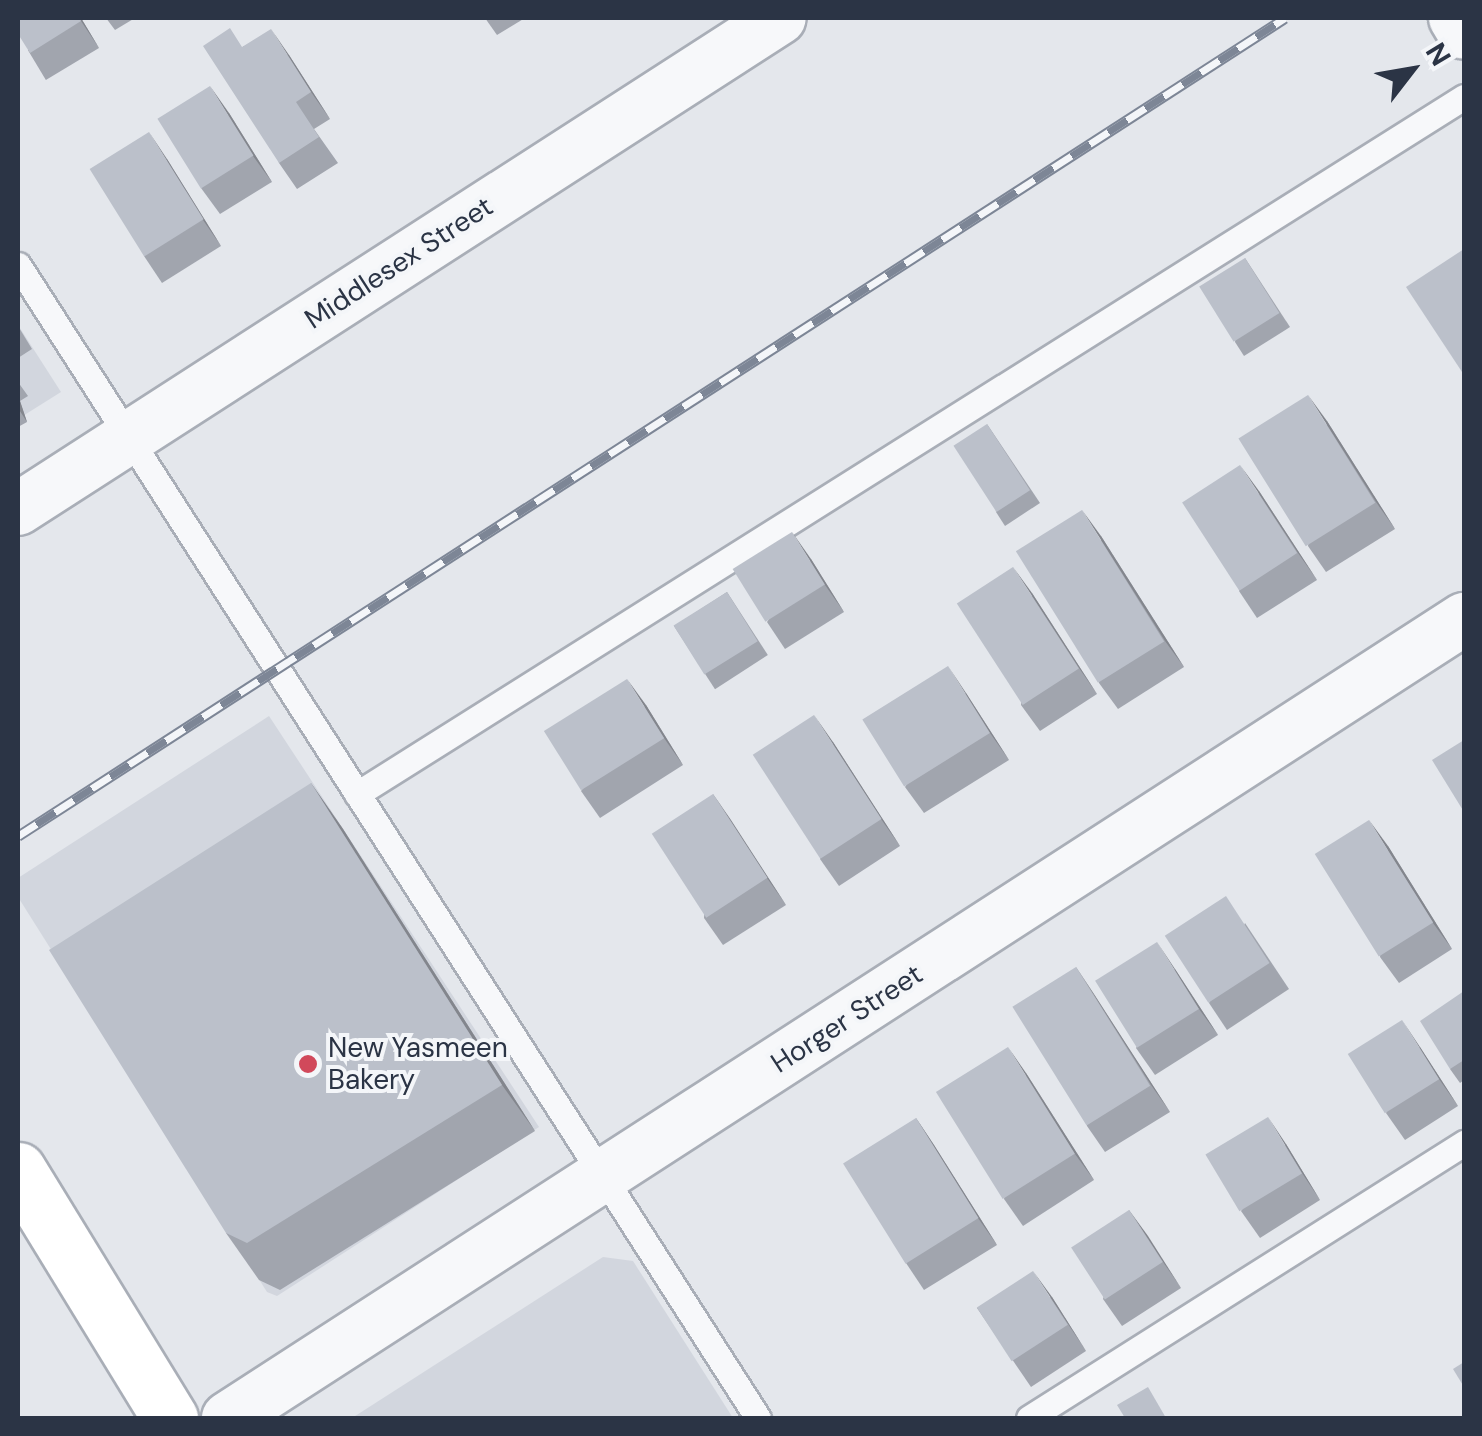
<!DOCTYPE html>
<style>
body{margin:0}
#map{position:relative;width:1482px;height:1436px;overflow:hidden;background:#e4e7ec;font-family:"DM Sans",sans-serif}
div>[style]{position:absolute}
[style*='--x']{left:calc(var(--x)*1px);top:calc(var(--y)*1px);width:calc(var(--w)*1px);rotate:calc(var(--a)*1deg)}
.built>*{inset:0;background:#d2d6de}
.roads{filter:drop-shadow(2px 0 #a9aeb7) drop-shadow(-2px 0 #a9aeb7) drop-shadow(0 2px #a9aeb7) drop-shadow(0 -2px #a9aeb7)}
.lane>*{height:25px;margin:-12.5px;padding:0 12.5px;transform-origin:12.5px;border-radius:12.5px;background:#f7f8fa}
.street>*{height:52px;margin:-26px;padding:0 26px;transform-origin:26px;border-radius:26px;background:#f7f8fa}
.secondary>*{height:55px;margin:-27.5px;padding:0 27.5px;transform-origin:27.5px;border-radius:27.5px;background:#fff}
.rail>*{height:11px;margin-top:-5.5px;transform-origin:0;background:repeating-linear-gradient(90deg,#f4f6f9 0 22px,#7d8696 0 44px);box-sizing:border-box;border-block:2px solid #7d8696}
.wall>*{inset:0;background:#a1a5ae;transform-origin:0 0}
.shaded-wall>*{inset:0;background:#83868d}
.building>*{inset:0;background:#bbc0ca;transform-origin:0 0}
.dots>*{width:28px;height:28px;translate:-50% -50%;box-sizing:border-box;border:5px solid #f4f6f9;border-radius:50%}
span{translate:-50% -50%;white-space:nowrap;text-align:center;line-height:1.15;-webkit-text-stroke:8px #f4f6f9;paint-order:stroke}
.street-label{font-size:28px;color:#2b3445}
.poi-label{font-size:28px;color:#2b3445}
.left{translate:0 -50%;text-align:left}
.frame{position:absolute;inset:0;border:20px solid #2b3445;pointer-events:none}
.north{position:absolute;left:1362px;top:20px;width:100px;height:100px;-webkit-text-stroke:8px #f4f6f9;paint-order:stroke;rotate:59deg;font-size:28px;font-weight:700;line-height:40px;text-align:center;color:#2b3445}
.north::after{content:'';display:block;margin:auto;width:35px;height:45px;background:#2b3445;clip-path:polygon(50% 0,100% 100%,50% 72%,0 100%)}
</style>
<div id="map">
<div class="built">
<div style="clip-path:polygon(18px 325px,61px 392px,18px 419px)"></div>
<div style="clip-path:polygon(269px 716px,539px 1127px,277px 1296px,267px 1292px,18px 897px,18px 878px)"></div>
<div style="clip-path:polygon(603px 1257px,633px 1261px,733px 1418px,352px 1418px)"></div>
</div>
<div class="roads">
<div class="lane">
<div style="--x:18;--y:265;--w:1370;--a:57.31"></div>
<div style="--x:357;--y:794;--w:1308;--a:-32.2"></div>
<div style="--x:1029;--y:1418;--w:515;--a:-32.3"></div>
</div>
<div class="street">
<div style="--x:1455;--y:18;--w:17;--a:59"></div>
<div style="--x:18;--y:509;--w:906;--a:-32.8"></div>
<div style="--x:228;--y:1418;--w:1472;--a:-32.88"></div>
</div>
<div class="secondary">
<div style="--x:18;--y:1170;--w:291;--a:58.5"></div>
</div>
</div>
<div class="rail">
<div style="--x:18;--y:836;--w:1508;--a:-32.85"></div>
</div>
<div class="wall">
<div style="left:81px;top:18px;width:35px;height:62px;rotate:59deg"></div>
<div style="clip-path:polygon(106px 18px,135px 18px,115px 30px)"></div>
<div style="clip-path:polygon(485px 18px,525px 18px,497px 35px)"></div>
<div style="clip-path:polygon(243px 46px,289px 55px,330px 119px,314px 129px,338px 163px,297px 189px,279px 163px)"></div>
<div style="clip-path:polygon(229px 113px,272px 182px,220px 214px,201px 188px)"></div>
<div style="clip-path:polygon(167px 159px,221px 246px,162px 283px,144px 256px)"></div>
<div style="clip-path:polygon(1245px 258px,1290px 327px,1244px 356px,1235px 342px)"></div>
<div style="clip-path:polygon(18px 326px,32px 349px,18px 358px)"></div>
<div style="clip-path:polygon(18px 382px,28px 396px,20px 401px,27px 422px,18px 427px)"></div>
<div style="clip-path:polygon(1327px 421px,1395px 529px,1326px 572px,1308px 546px)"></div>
<div style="clip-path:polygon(987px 424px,1040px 503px,1005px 526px,996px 512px)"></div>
<div style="clip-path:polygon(1259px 491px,1317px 580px,1257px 618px,1239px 591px)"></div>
<div style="clip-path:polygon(1101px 536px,1184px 667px,1118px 709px,1099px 683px)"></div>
<div style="clip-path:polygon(811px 559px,844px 612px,785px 649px,767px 622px)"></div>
<div style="left:727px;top:592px;width:75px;height:63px;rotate:57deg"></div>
<div style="clip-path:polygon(1032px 593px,1097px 694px,1040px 731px,1021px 705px)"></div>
<div style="clip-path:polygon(966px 693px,1009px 760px,924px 813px,905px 787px)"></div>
<div style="clip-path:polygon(646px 705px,683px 765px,600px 818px,581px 791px)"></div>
<div style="clip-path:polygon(833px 742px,900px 846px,839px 886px,820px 859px)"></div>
<div style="clip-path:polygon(311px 783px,343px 829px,535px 1131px,280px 1290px,259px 1280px,226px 1233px)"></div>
<div style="clip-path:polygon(713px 794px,786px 905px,723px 945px,704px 918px)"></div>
<div style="clip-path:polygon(1388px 846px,1452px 949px,1399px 983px,1380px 957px)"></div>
<div style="clip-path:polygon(1245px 923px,1289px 989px,1227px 1030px,1209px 1003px)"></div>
<div style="clip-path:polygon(1076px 967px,1170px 1112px,1105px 1152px,1087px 1126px)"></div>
<div style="clip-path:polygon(1175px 969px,1218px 1035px,1155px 1075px,1136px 1048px)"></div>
<div style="clip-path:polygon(1464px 991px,1464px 1080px,1460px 1083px,1450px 1069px)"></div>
<div style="clip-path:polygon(1420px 1047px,1458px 1106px,1405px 1140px,1386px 1113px)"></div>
<div style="clip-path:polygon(1026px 1073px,1094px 1180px,1023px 1226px,1004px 1199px)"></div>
<div style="clip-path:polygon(916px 1118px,934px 1145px,997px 1245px,924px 1290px,906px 1263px)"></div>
<div style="clip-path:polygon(1286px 1144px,1320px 1200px,1260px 1238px,1241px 1211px)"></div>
<div style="clip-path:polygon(1129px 1210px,1181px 1288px,1122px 1326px,1103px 1299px)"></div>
<div style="clip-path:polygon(1052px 1297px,1086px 1351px,1031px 1387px,977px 1308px)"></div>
</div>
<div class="shaded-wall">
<div style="clip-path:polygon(79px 18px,81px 18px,99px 48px)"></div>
<div style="clip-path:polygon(271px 29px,289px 55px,330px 119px,311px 92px)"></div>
<div style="clip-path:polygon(210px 86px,229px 113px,272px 182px,253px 156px)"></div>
<div style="clip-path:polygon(149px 132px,167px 159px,221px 246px,203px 220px)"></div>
<div style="clip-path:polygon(1308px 395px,1327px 421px,1395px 529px,1376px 502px)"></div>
<div style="clip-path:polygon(18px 397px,20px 401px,27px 422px,18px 408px)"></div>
<div style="clip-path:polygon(1240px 465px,1259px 491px,1317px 580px,1298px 553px)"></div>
<div style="clip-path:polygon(1082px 510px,1101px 536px,1184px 667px,1165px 641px)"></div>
<div style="clip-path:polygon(792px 532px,811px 559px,844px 612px,825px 585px)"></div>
<div style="clip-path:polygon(1013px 567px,1032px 593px,1097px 694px,1079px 668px)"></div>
<div style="clip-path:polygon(948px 666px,966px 693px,1009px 760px,990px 733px)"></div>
<div style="clip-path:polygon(627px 679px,646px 705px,683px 765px,664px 738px)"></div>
<div style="clip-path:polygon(814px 715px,833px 742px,900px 846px,881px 819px)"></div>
<div style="clip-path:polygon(311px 783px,343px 829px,535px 1131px,502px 1085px)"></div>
<div style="clip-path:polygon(713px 794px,731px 820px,786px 905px,767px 878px)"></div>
<div style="clip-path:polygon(1369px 820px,1388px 846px,1452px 949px,1433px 923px)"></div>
<div style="clip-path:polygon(1157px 942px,1175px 969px,1218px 1035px,1199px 1009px)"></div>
<div style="clip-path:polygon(1076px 967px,1094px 994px,1170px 1112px,1151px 1085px)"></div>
<div style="clip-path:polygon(1402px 1020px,1420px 1047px,1458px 1106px,1439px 1079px)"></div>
<div style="clip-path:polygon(1008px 1047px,1026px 1073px,1094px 1180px,1075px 1154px)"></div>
<div style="clip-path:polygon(1268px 1117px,1286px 1144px,1320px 1200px,1302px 1173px)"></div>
<div style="clip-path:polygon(916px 1118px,934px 1145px,997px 1245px,978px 1218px)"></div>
<div style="clip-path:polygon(1129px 1210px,1148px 1236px,1181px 1288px,1163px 1262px)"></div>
<div style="clip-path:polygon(1033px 1271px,1052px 1297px,1086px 1351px,1068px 1324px)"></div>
</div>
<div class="building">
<div style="clip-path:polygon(18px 18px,79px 18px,81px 21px,30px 53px,18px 34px)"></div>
<div style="clip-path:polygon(230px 28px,242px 47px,271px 29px,311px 92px,296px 102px,319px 137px,279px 163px,203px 46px)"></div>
<div style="left:210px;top:86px;width:82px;height:62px;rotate:58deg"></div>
<div style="left:149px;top:132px;width:103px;height:70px;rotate:58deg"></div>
<div style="clip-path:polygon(1464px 249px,1464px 375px,1406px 287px)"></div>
<div style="left:1245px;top:258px;width:65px;height:54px;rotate:58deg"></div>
<div style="left:1308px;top:395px;width:127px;height:82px;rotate:58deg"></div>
<div style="left:987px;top:424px;width:79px;height:40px;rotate:57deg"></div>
<div style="left:1240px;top:465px;width:105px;height:69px;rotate:57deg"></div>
<div style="left:1082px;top:510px;width:155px;height:78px;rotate:58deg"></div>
<div style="left:792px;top:532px;width:62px;height:70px;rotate:58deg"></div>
<div style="left:1013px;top:567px;width:121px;height:67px;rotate:57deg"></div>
<div style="left:727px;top:592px;width:58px;height:63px;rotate:58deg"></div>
<div style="left:948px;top:666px;width:79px;height:101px;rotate:58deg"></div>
<div style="left:627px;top:679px;width:70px;height:98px;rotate:58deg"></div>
<div style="left:814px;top:715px;width:124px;height:73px;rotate:57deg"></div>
<div style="clip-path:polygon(1464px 740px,1464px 812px,1432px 760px)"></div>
<div style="clip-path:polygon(311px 783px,502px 1085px,247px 1243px,226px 1233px,49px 950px)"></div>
<div style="left:713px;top:794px;width:100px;height:73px;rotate:57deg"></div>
<div style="left:1369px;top:820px;width:121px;height:64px;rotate:58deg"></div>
<div style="left:1226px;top:896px;width:80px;height:73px;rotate:57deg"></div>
<div style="left:1157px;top:942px;width:79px;height:73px;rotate:58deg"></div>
<div style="left:1076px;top:967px;width:140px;height:75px;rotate:58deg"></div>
<div style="clip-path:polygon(1464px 991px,1464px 1060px,1450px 1069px,1420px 1021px)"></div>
<div style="left:1402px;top:1020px;width:70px;height:64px;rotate:58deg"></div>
<div style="left:1008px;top:1047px;width:126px;height:85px;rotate:58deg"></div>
<div style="left:1268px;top:1117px;width:66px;height:73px;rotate:59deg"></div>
<div style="left:916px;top:1118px;width:118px;height:86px;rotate:58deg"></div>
<div style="left:1129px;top:1210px;width:62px;height:69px;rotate:57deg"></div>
<div style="left:1033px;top:1271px;width:64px;height:67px;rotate:57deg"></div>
<div style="clip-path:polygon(1464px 1362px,1464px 1387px,1453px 1369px)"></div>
<div style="clip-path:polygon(1148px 1387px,1166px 1418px,1125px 1418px,1117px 1405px)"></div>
</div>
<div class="dots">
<div style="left:308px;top:1064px;background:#d1495b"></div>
</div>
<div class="street-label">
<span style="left:399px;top:263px;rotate:-33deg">Middlesex Street</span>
<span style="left:847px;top:1019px;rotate:-33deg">Horger Street</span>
</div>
<div class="poi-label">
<span class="left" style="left:328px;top:1064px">New Yasmeen<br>Bakery</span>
</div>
<div class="frame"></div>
<div class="north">N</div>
</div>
